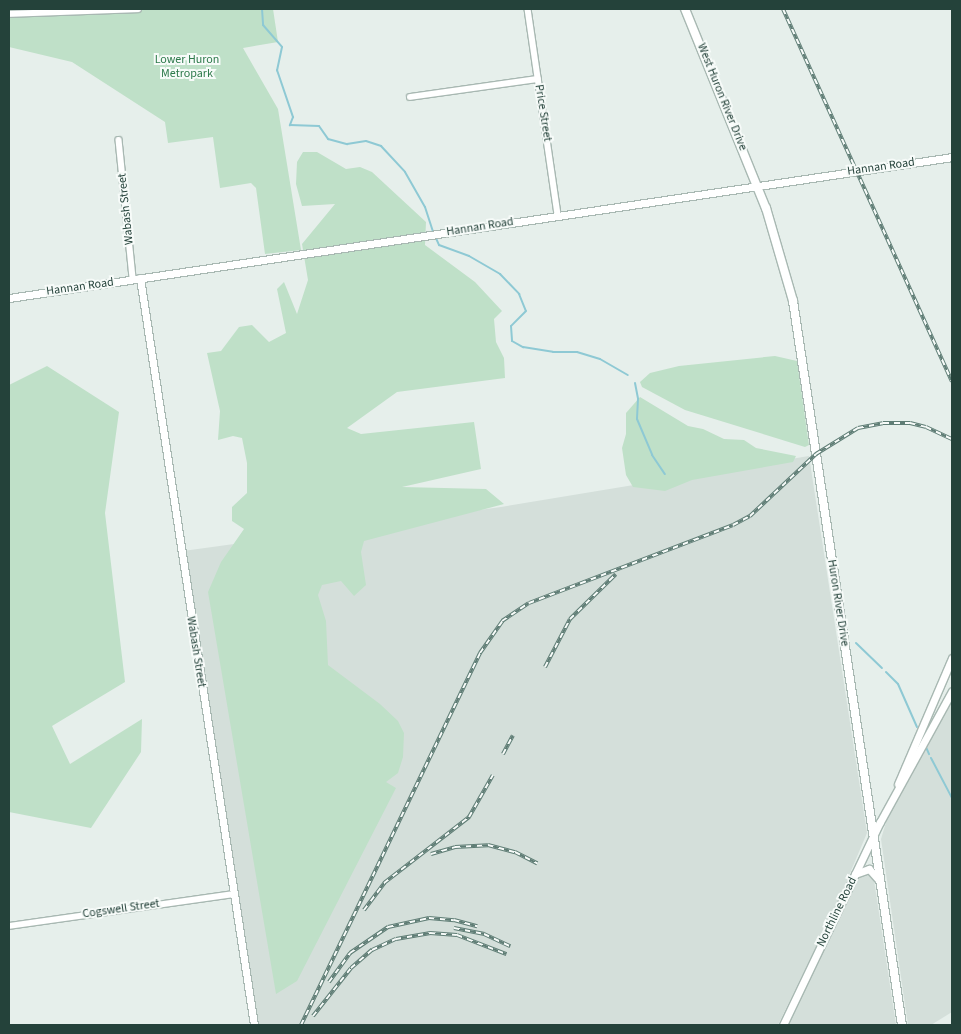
<!DOCTYPE html>
<style>
body{margin:0}
#map{position:relative;width:961px;height:1034px;overflow:hidden;background:#e6efeb;font-family:"Source Sans 3",sans-serif}
div>[style]{position:absolute}
[style*='--x']{left:calc(var(--x)*1px);top:calc(var(--y)*1px);width:calc(var(--w)*1px);rotate:calc(var(--a)*1deg)}
.built>*{inset:0;background:#d4dfda}
.green>*{inset:0;background:#bfe0c8}
.stream>*{height:2px;margin:-1px;padding:0 1px;transform-origin:1px;border-radius:1px;background:#8ec9d4}
.roads{filter:drop-shadow(1px 0 #a8b8b2) drop-shadow(-1px 0 #a8b8b2) drop-shadow(0 1px #a8b8b2) drop-shadow(0 -1px #a8b8b2)}
.minor>*{height:5.5px;margin:-2.75px;padding:0 2.75px;transform-origin:2.75px;border-radius:2.75px;background:#fff}
.tertiary>*{height:7px;margin:-3.5px;padding:0 3.5px;transform-origin:3.5px;border-radius:3.5px;background:#fff}
.secondary>*{height:8px;margin:-4px;padding:0 4px;transform-origin:4px;border-radius:4px;background:#fff}
.rail>*{height:4px;margin-top:-2px;transform-origin:0;background:repeating-linear-gradient(90deg,#f7fbf9 0 5.5px,#5f7d75 0 11px);box-sizing:border-box;border-block:1px solid #5f7d75}
span{translate:-50% -50%;white-space:nowrap;text-align:center;line-height:1.15;-webkit-text-stroke:4px #f7fbf9;paint-order:stroke}
.park-label{font-size:12px;color:#2d7a4b}
.street-label{font-size:12px;color:#24423a}
.frame{position:absolute;inset:0;border:10px solid #24423a;pointer-events:none}
</style>
<div id="map">
<div class="built">
<div style="clip-path:polygon(809px 456px,867px 833px,836px 906px,778px 1025px,259px 1025px,183px 551px,501px 507px)"></div>
<div style="clip-path:polygon(952px 688px,952px 1012px,931px 1025px,908px 1025px,881px 839px,887px 819px)"></div>
<div style="clip-path:polygon(870px 873px,874px 880px,896px 1025px,786px 1025px,843px 907px,861px 874px)"></div>
</div>
<div class="green">
<div style="clip-path:polygon(9px 9px,273px 9px,278px 42px,243px 48px,278px 109px,301px 250px,265px 254px,256px 188px,251px 183px,220px 188px,213px 137px,168px 143px,165px 122px,72px 62px,9px 47px)"></div>
<div style="clip-path:polygon(303px 152px,317px 152px,346px 169px,360px 167px,372px 172px,426px 222px,425px 245px,475px 282px,502px 311px,494px 319px,496px 342px,504px 358px,505px 378px,397px 392px,347px 428px,361px 434px,474px 422px,481px 469px,402px 487px,486px 489px,504px 504px,364px 541px,361px 552px,366px 585px,354px 596px,341px 581px,322px 585px,318px 595px,326px 621px,328px 665px,380px 704px,398px 721px,404px 733px,403px 757px,398px 773px,386px 782px,396px 788px,297px 981px,276px 994px,208px 592px,221px 562px,244px 529px,232px 521px,232px 507px,247px 493px,247px 463px,242px 438px,233px 436px,218px 440px,220px 411px,207px 353px,221px 351px,239px 327px,252px 325px,269px 342px,286px 333px,277px 289px,284px 282px,297px 314px,308px 280px,302px 244px,335px 204px,302px 206px,296px 184px,297px 162px)"></div>
<div style="clip-path:polygon(775px 356px,797px 361px,809px 445px,805px 447px,685px 410px,642px 387px,640px 382px,650px 373px,679px 366px)"></div>
<div style="clip-path:polygon(47px 366px,119px 412px,105px 513px,125px 682px,52px 726px,70px 764px,142px 719px,141px 752px,91px 828px,9px 812px,9px 385px)"></div>
<div style="clip-path:polygon(640px 397px,688px 426px,703px 429px,724px 439px,744px 440px,756px 448px,796px 456px,793px 462px,692px 480px,665px 491px,633px 487px,626px 475px,622px 448px,626px 434px,626px 413px)"></div>
</div>
<div class="stream">
<div style="--x:262;--y:9;--w:16;--a:86"></div>
<div style="--x:263;--y:25;--w:29;--a:49"></div>
<div style="--x:282;--y:47;--w:24;--a:102"></div>
<div style="--x:277;--y:70;--w:50;--a:71.2"></div>
<div style="--x:293;--y:117;--w:9;--a:111"></div>
<div style="--x:290;--y:125;--w:29;--a:2"></div>
<div style="--x:319;--y:126;--w:16;--a:55"></div>
<div style="--x:328;--y:139;--w:20;--a:15"></div>
<div style="--x:347;--y:144;--w:19;--a:-9"></div>
<div style="--x:366;--y:141;--w:16;--a:18"></div>
<div style="--x:381;--y:146;--w:35;--a:47"></div>
<div style="--x:405;--y:172;--w:40;--a:60.3"></div>
<div style="--x:425;--y:207;--w:26;--a:72"></div>
<div style="--x:435;--y:236;--w:10;--a:66"></div>
<div style="--x:439;--y:245;--w:32;--a:20"></div>
<div style="--x:469;--y:256;--w:36;--a:30"></div>
<div style="--x:500;--y:274;--w:28;--a:46"></div>
<div style="--x:519;--y:294;--w:18;--a:68"></div>
<div style="--x:526;--y:311;--w:21;--a:135"></div>
<div style="--x:511;--y:326;--w:15;--a:86"></div>
<div style="--x:512;--y:341;--w:13;--a:29"></div>
<div style="--x:523;--y:347;--w:30;--a:9"></div>
<div style="--x:553;--y:352;--w:24;--a:0"></div>
<div style="--x:577;--y:352;--w:24;--a:17"></div>
<div style="--x:600;--y:359;--w:32;--a:30"></div>
<div style="--x:635;--y:383;--w:16;--a:79"></div>
<div style="--x:638;--y:399;--w:20;--a:93"></div>
<div style="--x:637;--y:419;--w:39;--a:67"></div>
<div style="--x:652;--y:455;--w:23;--a:56"></div>
<div style="--x:856;--y:643;--w:36;--a:44"></div>
<div style="--x:886;--y:672;--w:17;--a:45"></div>
<div style="--x:898;--y:684;--w:47;--a:66.2"></div>
<div style="--x:925;--y:745;--w:10;--a:66"></div>
<div style="--x:931;--y:758;--w:45;--a:62.3"></div>
</div>
<div class="roads">
<div class="minor">
<div style="--x:528;--y:9;--w:208;--a:81.7"></div>
<div style="--x:9;--y:14;--w:129;--a:-2.2"></div>
<div style="--x:410;--y:97;--w:129;--a:-8"></div>
<div style="--x:119;--y:140;--w:140;--a:84.2"></div>
<div style="--x:9;--y:926;--w:226;--a:-8.1"></div>
</div>
<div class="tertiary">
<div style="--x:140;--y:278;--w:756;--a:81.32"></div>
<div style="--x:9;--y:298;--w:953;--a:-8.5"></div>
<div style="--x:898;--y:784;--w:137;--a:-66.8"></div>
<div style="--x:855;--y:874;--w:15;--a:-20"></div>
<div style="--x:869;--y:869;--w:15;--a:48"></div>
<div style="--x:783;--y:1025;--w:225;--a:-64.5"></div>
<div style="--x:880;--y:822;--w:149;--a:-61.2"></div>
</div>
<div class="secondary">
<div style="--x:685;--y:9;--w:215;--a:67.9"></div>
<div style="--x:766;--y:208;--w:97;--a:73.8"></div>
<div style="--x:793;--y:301;--w:732;--a:81.44"></div>
</div>
</div>
<div class="rail">
<div style="--x:783;--y:9;--w:409;--a:65.6"></div>
<div style="--x:545;--y:667;--w:54;--a:-62.5"></div>
<div style="--x:570;--y:619;--w:64;--a:-44.4"></div>
<div style="--x:503;--y:754;--w:21;--a:-62"></div>
<div style="--x:431;--y:854;--w:25;--a:-16"></div>
<div style="--x:455;--y:847;--w:33;--a:-3"></div>
<div style="--x:488;--y:845;--w:28;--a:15"></div>
<div style="--x:515;--y:852;--w:25;--a:27"></div>
<div style="--x:364;--y:910;--w:34;--a:-53"></div>
<div style="--x:384;--y:883;--w:108;--a:-37.8"></div>
<div style="--x:469;--y:817;--w:48;--a:-60.3"></div>
<div style="--x:454;--y:928;--w:31;--a:11"></div>
<div style="--x:484;--y:934;--w:29;--a:25"></div>
<div style="--x:329;--y:982;--w:36;--a:-54"></div>
<div style="--x:350;--y:953;--w:46;--a:-34.4"></div>
<div style="--x:388;--y:927;--w:42;--a:-12.4"></div>
<div style="--x:429;--y:918;--w:25;--a:5"></div>
<div style="--x:454;--y:920;--w:24;--a:15"></div>
<div style="--x:313;--y:1016;--w:61;--a:-51.6"></div>
<div style="--x:351;--y:968;--w:28;--a:-41"></div>
<div style="--x:372;--y:950;--w:26;--a:-25"></div>
<div style="--x:396;--y:939;--w:35;--a:-10"></div>
<div style="--x:430;--y:933;--w:27;--a:4"></div>
<div style="--x:457;--y:935;--w:53;--a:21.2"></div>
<div style="--x:301;--y:1025;--w:413;--a:-64.3"></div>
<div style="--x:480;--y:653;--w:39;--a:-55"></div>
<div style="--x:502;--y:621;--w:32;--a:-34"></div>
<div style="--x:529;--y:603;--w:218;--a:-20.9"></div>
<div style="--x:733;--y:525;--w:19;--a:-28"></div>
<div style="--x:750;--y:516;--w:91;--a:-43.2"></div>
<div style="--x:816;--y:454;--w:49;--a:-31.8"></div>
<div style="--x:858;--y:428;--w:25;--a:-11"></div>
<div style="--x:883;--y:423;--w:27;--a:0"></div>
<div style="--x:910;--y:423;--w:16;--a:14"></div>
<div style="--x:926;--y:427;--w:29;--a:25"></div>
</div>
<div class="park-label">
<span style="left:187px;top:67px">Lower Huron<br>Metropark</span>
</div>
<div class="street-label">
<span style="left:722px;top:97px;rotate:68deg">West Huron River Drive</span>
<span style="left:543px;top:113px;rotate:81deg">Price Street</span>
<span style="left:881px;top:167px;rotate:-8deg">Hannan Road</span>
<span style="left:126px;top:209px;rotate:-96deg">Wabash Street</span>
<span style="left:480px;top:227px;rotate:-9deg">Hannan Road</span>
<span style="left:80px;top:287px;rotate:-8deg">Hannan Road</span>
<span style="left:838px;top:603px;rotate:81deg">Huron River Drive</span>
<span style="left:196px;top:652px;rotate:81deg">Wabash Street</span>
<span style="left:121px;top:909px;rotate:-8deg">Cogswell Street</span>
<span style="left:837px;top:912px;rotate:-64deg">Northline Road</span>
</div>
<div class="frame"></div>
</div>
